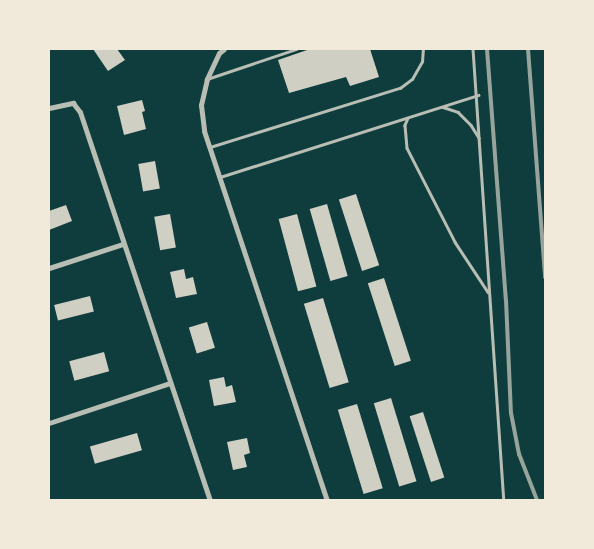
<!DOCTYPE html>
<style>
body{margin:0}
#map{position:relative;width:594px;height:549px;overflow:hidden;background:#0f3d3e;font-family:"Work Sans",sans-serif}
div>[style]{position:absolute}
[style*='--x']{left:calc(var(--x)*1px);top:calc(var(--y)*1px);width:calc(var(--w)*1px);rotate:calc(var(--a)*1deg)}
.building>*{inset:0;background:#cfcfc3;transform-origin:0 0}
.service>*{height:2.5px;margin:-1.25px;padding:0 1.25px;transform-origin:1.25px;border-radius:1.25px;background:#b8beb3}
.minor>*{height:5px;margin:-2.5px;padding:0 2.5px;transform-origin:2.5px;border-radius:2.5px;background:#b8beb3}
.rail>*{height:4px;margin:-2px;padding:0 2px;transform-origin:2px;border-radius:2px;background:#97a49c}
span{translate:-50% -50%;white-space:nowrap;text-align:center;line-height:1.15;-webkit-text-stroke:4px #f1e9da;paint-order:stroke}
.frame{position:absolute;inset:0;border:50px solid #f1e9da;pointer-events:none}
</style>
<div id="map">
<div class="building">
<div style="clip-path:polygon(93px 49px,117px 49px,125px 60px,108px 71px)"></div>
<div style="clip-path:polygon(310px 49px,370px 49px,379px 77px,350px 86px,346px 77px,289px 93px,278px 60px)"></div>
<div style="clip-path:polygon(142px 100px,145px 111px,142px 112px,146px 129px,124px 135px,117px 106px)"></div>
<div style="left:155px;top:161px;width:28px;height:17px;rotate:80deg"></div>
<div style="left:356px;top:194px;width:75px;height:18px;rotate:72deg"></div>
<div style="left:327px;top:204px;width:75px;height:18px;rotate:74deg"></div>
<div style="clip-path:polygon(66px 205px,72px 221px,49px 230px,49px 211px)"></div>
<div style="left:170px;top:214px;width:34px;height:16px;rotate:80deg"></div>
<div style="left:297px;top:214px;width:75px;height:19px;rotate:75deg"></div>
<div style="clip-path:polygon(184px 269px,186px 279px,193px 277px,197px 294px,176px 298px,170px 272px)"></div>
<div style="left:384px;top:278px;width:87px;height:17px;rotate:72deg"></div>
<div style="left:90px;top:296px;width:16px;height:37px;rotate:76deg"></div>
<div style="left:323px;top:298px;width:88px;height:20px;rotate:73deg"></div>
<div style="left:207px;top:322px;width:27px;height:19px;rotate:73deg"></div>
<div style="left:104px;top:352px;width:20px;height:36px;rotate:75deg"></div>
<div style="clip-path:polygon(224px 377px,226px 387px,232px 385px,236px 402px,214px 406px,209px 380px)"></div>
<div style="left:391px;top:398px;width:87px;height:18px;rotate:73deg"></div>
<div style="left:357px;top:404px;width:88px;height:20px;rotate:73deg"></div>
<div style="left:423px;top:412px;width:69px;height:14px;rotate:72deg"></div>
<div style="left:137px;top:433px;width:18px;height:49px;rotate:74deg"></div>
<div style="clip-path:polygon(247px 438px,250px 453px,244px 455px,247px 467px,233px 470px,227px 442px)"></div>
</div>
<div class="service">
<div style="--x:473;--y:49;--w:452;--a:86.1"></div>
<div style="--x:207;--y:79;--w:94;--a:-18.6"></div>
<div style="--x:443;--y:107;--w:16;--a:18"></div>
<div style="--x:458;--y:112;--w:18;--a:45"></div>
<div style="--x:471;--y:125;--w:15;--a:58"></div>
<div style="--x:408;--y:118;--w:8;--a:113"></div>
<div style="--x:405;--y:125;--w:23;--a:85"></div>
<div style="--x:407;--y:148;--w:106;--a:62.9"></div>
<div style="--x:455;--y:242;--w:60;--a:56.6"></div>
<div style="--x:210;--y:147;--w:199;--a:-17.3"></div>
<div style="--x:400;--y:88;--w:15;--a:-37"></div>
<div style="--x:412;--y:79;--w:20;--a:-60"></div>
<div style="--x:422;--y:62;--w:13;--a:-86"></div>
<div style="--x:220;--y:177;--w:271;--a:-17.6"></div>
</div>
<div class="minor">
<div style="--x:224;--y:49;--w:6;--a:141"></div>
<div style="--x:219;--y:53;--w:29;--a:115"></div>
<div style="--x:207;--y:79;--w:27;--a:103"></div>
<div style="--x:201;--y:105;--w:26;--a:83"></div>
<div style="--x:204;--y:131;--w:389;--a:71.6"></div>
<div style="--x:49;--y:108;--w:25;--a:-12"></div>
<div style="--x:73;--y:103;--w:11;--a:52"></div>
<div style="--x:80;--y:112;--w:409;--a:71.5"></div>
<div style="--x:49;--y:268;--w:78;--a:-18"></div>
<div style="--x:49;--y:423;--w:127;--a:-18.3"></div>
</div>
<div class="rail">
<div style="--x:487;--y:49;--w:252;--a:85.7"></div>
<div style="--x:506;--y:300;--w:113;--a:87.5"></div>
<div style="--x:511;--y:413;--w:42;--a:79"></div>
<div style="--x:519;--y:454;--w:49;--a:68.6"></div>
<div style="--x:528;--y:49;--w:229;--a:85.7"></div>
</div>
<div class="frame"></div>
</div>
